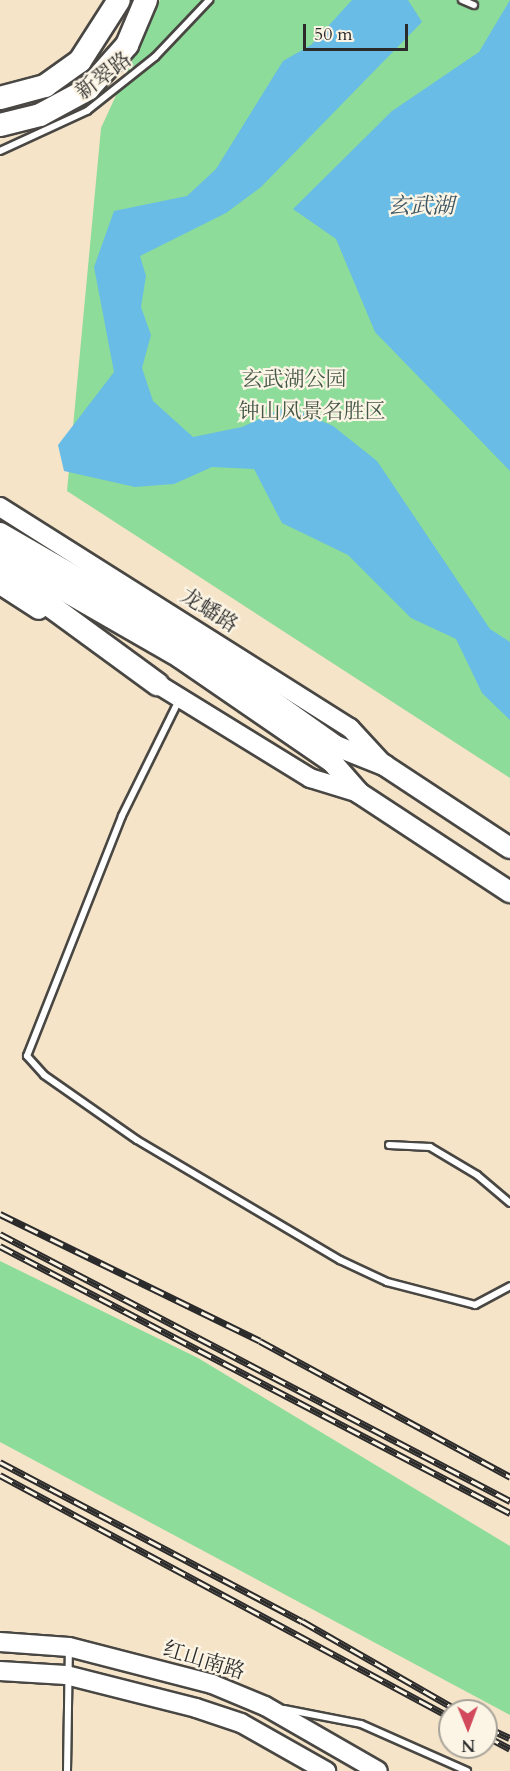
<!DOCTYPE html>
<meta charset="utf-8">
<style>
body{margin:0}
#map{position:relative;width:510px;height:1771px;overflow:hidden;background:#f6e4c9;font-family:Cardo,"Noto Serif SC",serif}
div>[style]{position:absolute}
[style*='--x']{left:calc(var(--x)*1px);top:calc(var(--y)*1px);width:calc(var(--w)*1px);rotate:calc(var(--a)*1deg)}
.green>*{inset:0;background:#8ddc9a}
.water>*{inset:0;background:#68bce5}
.roads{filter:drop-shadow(2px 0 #494743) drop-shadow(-2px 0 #494743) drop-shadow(0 2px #494743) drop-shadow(0 -2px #494743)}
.lane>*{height:6px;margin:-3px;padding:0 3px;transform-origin:3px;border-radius:3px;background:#fff}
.secondary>*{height:18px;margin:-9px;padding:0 9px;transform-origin:9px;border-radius:9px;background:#fff}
.primary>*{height:20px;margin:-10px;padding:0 10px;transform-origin:10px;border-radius:10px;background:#fff}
.highway>*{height:22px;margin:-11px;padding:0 11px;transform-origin:11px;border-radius:11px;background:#fff}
.rail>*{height:7px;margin-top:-3.5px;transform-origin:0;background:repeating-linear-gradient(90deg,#fcf5e5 0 14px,#2b2b2b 0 28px);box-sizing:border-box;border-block:2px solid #2b2b2b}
span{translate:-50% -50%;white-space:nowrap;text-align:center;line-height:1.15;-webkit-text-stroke:4.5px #fcf5e5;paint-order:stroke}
.street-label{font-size:21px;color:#2b2b2b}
.park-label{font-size:21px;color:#445747}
.water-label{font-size:22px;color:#3d5663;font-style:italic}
.north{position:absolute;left:438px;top:1699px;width:60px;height:60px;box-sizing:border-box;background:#fcf5e5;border:2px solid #a8a49b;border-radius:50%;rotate:179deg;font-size:16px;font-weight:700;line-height:24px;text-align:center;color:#2b2b2b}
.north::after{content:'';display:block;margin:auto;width:21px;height:27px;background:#d1495b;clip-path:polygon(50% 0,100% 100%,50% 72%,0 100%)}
.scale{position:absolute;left:303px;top:24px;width:105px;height:27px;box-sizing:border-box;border:3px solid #2b2b2b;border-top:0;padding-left:8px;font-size:18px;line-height:21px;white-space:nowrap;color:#2b2b2b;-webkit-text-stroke:4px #fcf5e5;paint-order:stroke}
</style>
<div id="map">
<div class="green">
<div style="clip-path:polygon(160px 0,510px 0,510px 778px,67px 491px,101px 128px)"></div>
<div style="clip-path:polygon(0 1261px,198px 1358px,510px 1546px,510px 1715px,0 1442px)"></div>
</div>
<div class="water">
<div style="clip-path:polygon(352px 0,408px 0,422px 22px,261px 187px,226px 213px,140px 256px,146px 276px,141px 307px,151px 335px,142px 368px,153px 401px,193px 437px,242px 427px,288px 406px,333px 426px,377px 461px,490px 629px,510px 642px,510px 720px,482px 693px,456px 639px,411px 618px,348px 555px,282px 523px,254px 469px,212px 467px,174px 484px,135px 487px,64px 471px,58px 445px,114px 372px,94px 267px,114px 211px,187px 196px,216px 169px,283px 61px,311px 45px)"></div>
<div style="clip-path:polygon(510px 0,510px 471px,375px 332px,336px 239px,293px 209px,392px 111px,479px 52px)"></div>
</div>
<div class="roads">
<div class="lane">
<div style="--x:462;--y:0;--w:13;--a:23"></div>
<div style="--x:0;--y:151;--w:96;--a:-24.7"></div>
<div style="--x:87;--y:111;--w:87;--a:-38.5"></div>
<div style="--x:155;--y:57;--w:79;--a:-46.5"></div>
<div style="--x:179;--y:700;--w:129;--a:116.2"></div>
<div style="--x:122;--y:816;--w:258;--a:111.6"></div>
<div style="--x:27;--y:1056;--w:25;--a:48"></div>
<div style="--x:44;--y:1075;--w:113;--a:35"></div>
<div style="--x:137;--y:1140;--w:236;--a:30.6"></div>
<div style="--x:340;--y:1260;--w:52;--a:25.1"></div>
<div style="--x:387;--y:1282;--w:91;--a:14.6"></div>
<div style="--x:475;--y:1305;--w:40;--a:-28"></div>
<div style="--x:389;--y:1145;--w:41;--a:2.8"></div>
<div style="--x:430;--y:1147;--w:55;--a:30.8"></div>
<div style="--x:477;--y:1175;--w:43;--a:40.3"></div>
<div style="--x:284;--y:1709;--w:78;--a:11"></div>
<div style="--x:361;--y:1724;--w:116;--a:23.9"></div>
<div style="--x:67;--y:1771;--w:123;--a:-89.1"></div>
</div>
<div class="secondary">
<div style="--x:0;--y:507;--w:414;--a:32.3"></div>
<div style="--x:350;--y:728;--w:50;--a:47.4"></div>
<div style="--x:0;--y:585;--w:46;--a:32.7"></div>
<div style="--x:146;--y:677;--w:193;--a:31.6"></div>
<div style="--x:310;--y:778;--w:51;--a:17"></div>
<div style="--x:0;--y:1642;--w:69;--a:4.1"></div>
<div style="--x:69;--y:1647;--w:148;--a:14.5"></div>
<div style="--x:212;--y:1684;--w:57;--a:22.5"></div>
<div style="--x:265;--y:1706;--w:130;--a:29.9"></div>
<div style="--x:0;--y:1671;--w:66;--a:3.5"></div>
<div style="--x:66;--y:1675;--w:134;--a:14.2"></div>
<div style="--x:196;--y:1708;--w:47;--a:18.4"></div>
<div style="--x:241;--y:1723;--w:98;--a:29.5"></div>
</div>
<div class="primary">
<div style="--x:0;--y:533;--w:218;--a:30"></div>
<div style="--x:189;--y:642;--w:180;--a:35.3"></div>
<div style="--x:336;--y:746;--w:52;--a:21.6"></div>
<div style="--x:384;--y:765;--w:151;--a:33.4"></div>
<div style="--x:0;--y:554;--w:207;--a:29.9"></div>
<div style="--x:179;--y:657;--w:186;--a:34.5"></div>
<div style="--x:332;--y:762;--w:41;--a:48.9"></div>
<div style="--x:359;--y:793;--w:181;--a:33.3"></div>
</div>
<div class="highway">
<div style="--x:0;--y:98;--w:47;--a:-14.9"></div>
<div style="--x:45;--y:86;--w:43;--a:-35.5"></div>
<div style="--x:80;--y:61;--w:72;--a:-57.4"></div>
<div style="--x:0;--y:125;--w:41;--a:-14"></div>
<div style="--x:40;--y:115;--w:55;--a:-28.4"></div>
<div style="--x:88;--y:89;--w:59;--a:-48.4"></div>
<div style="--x:127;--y:45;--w:49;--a:-67.1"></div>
<div style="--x:0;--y:569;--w:195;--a:36.2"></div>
</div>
</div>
<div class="rail">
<div style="--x:0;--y:1214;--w:289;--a:26"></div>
<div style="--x:260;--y:1341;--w:285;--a:28.5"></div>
<div style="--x:0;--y:1234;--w:576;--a:27.63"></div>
<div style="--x:0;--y:1246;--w:576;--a:27.63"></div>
<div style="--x:0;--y:1462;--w:341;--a:27.8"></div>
<div style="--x:302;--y:1621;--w:181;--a:29.8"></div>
<div style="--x:0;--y:1475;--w:511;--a:28.27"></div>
<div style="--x:486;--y:1727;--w:26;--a:25"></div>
<div style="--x:486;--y:1736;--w:27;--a:28"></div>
</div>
<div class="street-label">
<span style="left:104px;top:76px;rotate:-37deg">新翠路</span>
<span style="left:209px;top:611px;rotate:32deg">龙蟠路</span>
<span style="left:204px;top:1661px;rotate:17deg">红山南路</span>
</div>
<div class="park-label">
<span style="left:294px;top:380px">玄武湖公园</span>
<span style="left:312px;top:412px">钟山风景名胜区</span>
</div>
<div class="water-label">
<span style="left:421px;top:207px">玄武湖</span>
</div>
<div class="north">N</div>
<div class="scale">50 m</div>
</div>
